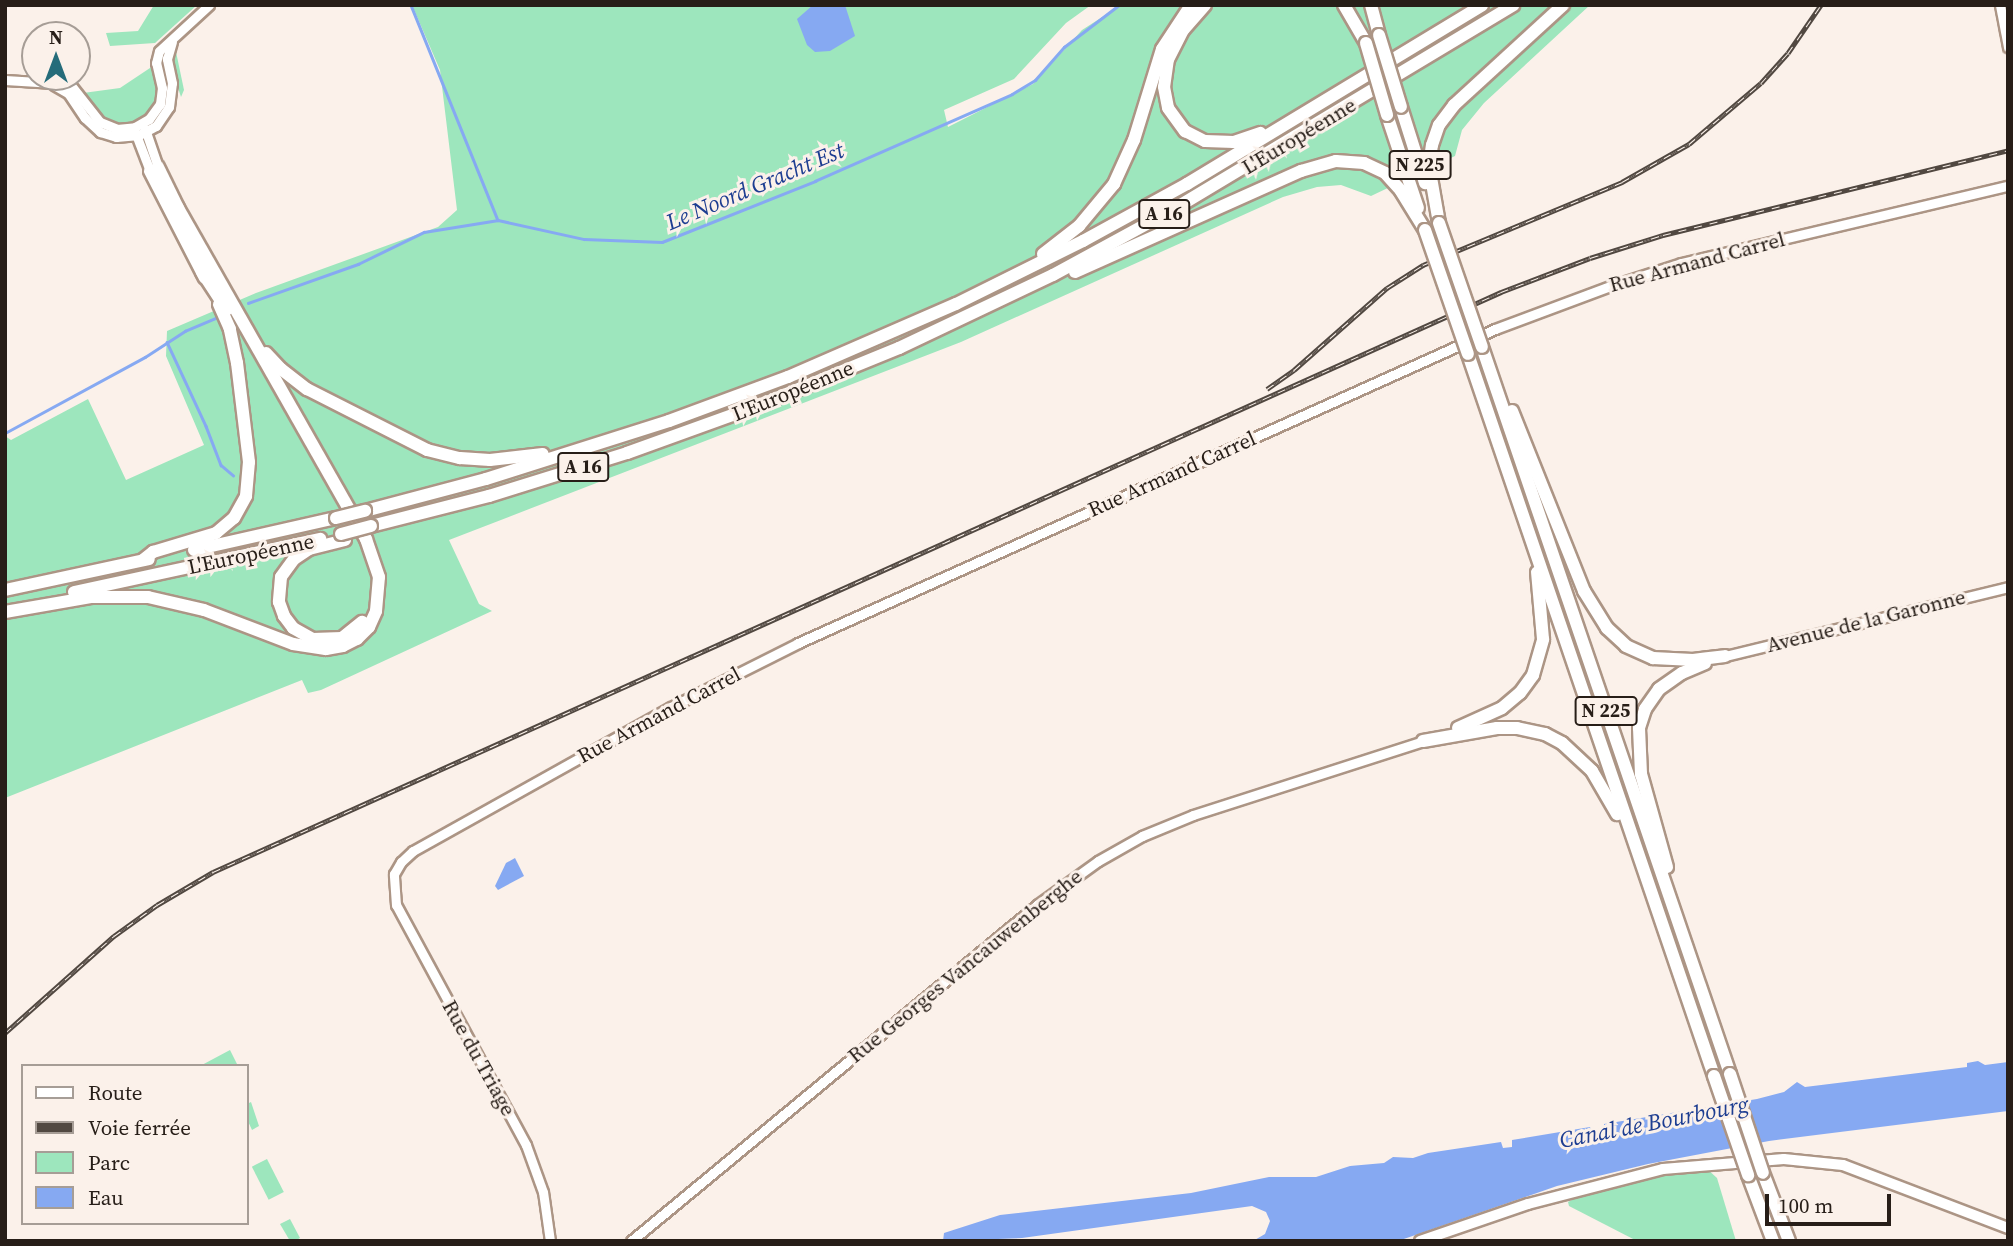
<!DOCTYPE html>
<meta charset="utf-8">
<style>
body{margin:0}
#map{position:relative;width:2013px;height:1246px;overflow:hidden;background:#fbf1ea;font-family:"Source Serif 4",serif}
div>[style]{position:absolute}
[style*='--x']{left:calc(var(--x)*1px);top:calc(var(--y)*1px);width:calc(var(--w)*1px);rotate:calc(var(--a)*1deg)}
.green>*{inset:0;background:#9de6bd;transform-origin:0 0}
.water>*{inset:0;background:#86a9f2}
.stream>*{height:2.5px;margin:-1.25px;padding:0 1.25px;transform-origin:1.25px;border-radius:1.25px;background:#86a9f2}
.roads{filter:drop-shadow(2px 0 #ac9585) drop-shadow(-2px 0 #ac9585) drop-shadow(0 2px #ac9585) drop-shadow(0 -2px #ac9585)}
.minor>*{height:9px;margin:-4.5px;padding:0 4.5px;transform-origin:4.5px;border-radius:4.5px;background:#fff}
.major>*{height:10px;margin:-5px;padding:0 5px;transform-origin:5px;border-radius:5px;background:#fff}
.highway>*{height:12px;margin:-6px;padding:0 6px;transform-origin:6px;border-radius:6px;background:#fff}
.rail>*{height:5px;margin-top:-2.5px;transform-origin:0;background:repeating-linear-gradient(90deg,#fbf1ea 0 8px,#514841 0 16px);box-sizing:border-box;border-block:2px solid #514841}
.bridges{filter:drop-shadow(2px 0 #ac9585) drop-shadow(-2px 0 #ac9585) drop-shadow(0 2px #ac9585) drop-shadow(0 -2px #ac9585)}
.highway-bridge>*{height:12px;margin:-6px;padding:0 6px;transform-origin:6px;border-radius:6px;background:#fff}
span{translate:-50% -50%;white-space:nowrap;text-align:center;line-height:1.15;-webkit-text-stroke:6px #fbf1ea;paint-order:stroke}
.shield-label span{padding:2px 5px;background:#fbf1ea;border:2px solid;border-radius:5px;-webkit-text-stroke-width:0}
.shield-label{font-size:19px;color:#271e18;font-weight:700}
.street-label{font-size:21px;color:#271e18}
.water-label{font-size:23px;color:#1d3d91;font-style:italic}
.frame{position:absolute;inset:0;border:7px solid #271e18;pointer-events:none}
.legend{position:absolute;left:21px;top:1064px;width:228px;height:161px;box-sizing:border-box;background:#fbf1ea;border:2px solid #a69d96;margin:0;padding:9px 12px;list-style:none;font-size:21px;color:#271e18}
.legend li{display:flex;align-items:center;gap:14px;height:35px}
.legend b{width:35px;border:2px solid #a69d96}
.north{position:absolute;left:21px;top:21px;width:70px;height:70px;box-sizing:border-box;background:#fbf1ea;border:2px solid #a69d96;border-radius:50%;rotate:0deg;font-size:19px;font-weight:700;line-height:28px;text-align:center;color:#271e18}
.north::after{content:'';display:block;margin:auto;width:24px;height:32px;background:#256c7a;clip-path:polygon(50% 0,100% 100%,50% 72%,0 100%)}
.scale{position:absolute;left:1765px;top:1194px;width:126px;height:32px;box-sizing:border-box;border:4px solid #271e18;border-top:0;padding-left:9px;font-size:21px;line-height:24px;white-space:nowrap;color:#271e18;-webkit-text-stroke:5px #fbf1ea;paint-order:stroke}
</style>
<div id="map">
<div class="green">
<div style="clip-path:polygon(154px 5px,197px 5px,155px 43px,110px 46px,106px 33px,138px 31px)"></div>
<div style="clip-path:polygon(412px 5px,1091px 5px,1066px 23px,1014px 79px,944px 110px,948px 127px,1033px 84px,1082px 30px,1121px 5px,1590px 5px,1484px 103px,1462px 130px,1455px 156px,1371px 196px,1341px 185px,1317px 187px,1283px 197px,961px 342px,449px 540px,479px 604px,492px 611px,321px 690px,308px 693px,302px 680px,5px 798px,5px 436px,11px 440px,88px 399px,126px 480px,204px 445px,166px 356px,167px 331px,256px 293px,438px 227px,457px 210px,440px 70px)"></div>
<div style="clip-path:polygon(175px 47px,184px 90px,181px 97px,170px 63px)"></div>
<div style="clip-path:polygon(153px 66px,158px 80px,156px 105px,141px 122px,120px 127px,101px 120px,83px 93px,120px 88px)"></div>
<div style="clip-path:polygon(230px 1050px,238px 1066px,200px 1066px)"></div>
<div style="clip-path:polygon(251px 1102px,259px 1126px,252px 1130px,247px 1119px,247px 1104px)"></div>
<div style="left:267px;top:1159px;width:37px;height:17px;rotate:63deg"></div>
<div style="clip-path:polygon(1706px 1168px,1717px 1178px,1736px 1241px,1637px 1241px,1569px 1206px,1568px 1202px,1581px 1195px,1672px 1173px)"></div>
<div style="clip-path:polygon(290px 1219px,300px 1238px,295px 1241px,290px 1241px,280px 1224px)"></div>
</div>
<div class="water">
<div style="clip-path:polygon(813px 5px,845px 5px,855px 36px,830px 51px,815px 52px,807px 45px,797px 19px)"></div>
<div style="clip-path:polygon(515px 858px,524px 876px,498px 890px,495px 886px,506px 863px)"></div>
<div style="clip-path:polygon(1978px 1061px,1985px 1065px,2008px 1062px,2008px 1111px,1769px 1141px,1648px 1164px,1557px 1186px,1398px 1241px,1253px 1241px,1265px 1234px,1270px 1221px,1266px 1212px,1252px 1206px,1022px 1238px,943px 1241px,944px 1233px,1000px 1215px,1191px 1193px,1269px 1177px,1316px 1177px,1350px 1166px,1384px 1163px,1393px 1157px,1413px 1158px,1428px 1153px,1501px 1142px,1503px 1148px,1512px 1147px,1512px 1140px,1590px 1127px,1592px 1133px,1604px 1131px,1604px 1124px,1757px 1099px,1784px 1092px,1797px 1082px,1805px 1087px,1967px 1067px,1967px 1063px)"></div>
</div>
<div class="stream">
<div style="--x:411;--y:5;--w:232;--a:68"></div>
<div style="--x:248;--y:303;--w:117;--a:-19.5"></div>
<div style="--x:358;--y:264;--w:73;--a:-25.9"></div>
<div style="--x:424;--y:232;--w:75;--a:-9.2"></div>
<div style="--x:498;--y:220;--w:88;--a:12.5"></div>
<div style="--x:584;--y:239;--w:78;--a:2.2"></div>
<div style="--x:662;--y:242;--w:165;--a:-21.7"></div>
<div style="--x:815;--y:181;--w:215;--a:-23.8"></div>
<div style="--x:1012;--y:94;--w:27;--a:-31"></div>
<div style="--x:1035;--y:80;--w:44;--a:-48.7"></div>
<div style="--x:1064;--y:47;--w:69;--a:-37.4"></div>
<div style="--x:167;--y:342;--w:93;--a:65.1"></div>
<div style="--x:206;--y:426;--w:42;--a:69"></div>
<div style="--x:221;--y:465;--w:16;--a:40"></div>
<div style="--x:5;--y:433;--w:159;--a:-28.5"></div>
<div style="--x:145;--y:357;--w:48;--a:-33"></div>
<div style="--x:185;--y:331;--w:33;--a:-23"></div>
</div>
<div class="roads">
<div class="minor">
<div style="--x:2000;--y:5;--w:43;--a:79.2"></div>
<div style="--x:5;--y:80;--w:65;--a:3.5"></div>
<div style="--x:70;--y:84;--w:48;--a:51.7"></div>
<div style="--x:100;--y:122;--w:18;--a:22"></div>
<div style="--x:117;--y:129;--w:18;--a:-6"></div>
<div style="--x:135;--y:127;--w:16;--a:-30"></div>
<div style="--x:149;--y:119;--w:19;--a:-54"></div>
<div style="--x:160;--y:104;--w:16;--a:-83"></div>
<div style="--x:162;--y:88;--w:26;--a:-103"></div>
<div style="--x:156;--y:63;--w:12;--a:-76"></div>
<div style="--x:159;--y:51;--w:68;--a:-42.6"></div>
<div style="--x:54;--y:85;--w:16;--a:30"></div>
<div style="--x:68;--y:93;--w:30;--a:56"></div>
<div style="--x:85;--y:118;--w:21;--a:43"></div>
<div style="--x:100;--y:132;--w:17;--a:17"></div>
<div style="--x:116;--y:137;--w:23;--a:-5"></div>
<div style="--x:139;--y:135;--w:19;--a:-28"></div>
<div style="--x:156;--y:126;--w:23;--a:-56"></div>
<div style="--x:169;--y:107;--w:24;--a:-83"></div>
<div style="--x:172;--y:83;--w:25;--a:-102"></div>
<div style="--x:167;--y:59;--w:18;--a:-74"></div>
<div style="--x:145;--y:129;--w:40;--a:71.1"></div>
<div style="--x:135;--y:132;--w:42;--a:69"></div>
<div style="--x:1725;--y:656;--w:291;--a:-13.7"></div>
<div style="--x:550;--y:1241;--w:49;--a:-98.1"></div>
<div style="--x:543;--y:1192;--w:50;--a:-109.9"></div>
<div style="--x:526;--y:1145;--w:273;--a:-118.4"></div>
<div style="--x:396;--y:905;--w:31;--a:-94"></div>
<div style="--x:394;--y:874;--w:14;--a:-60"></div>
<div style="--x:401;--y:862;--w:16;--a:-43"></div>
<div style="--x:413;--y:851;--w:295;--a:-29.2"></div>
<div style="--x:671;--y:707;--w:142;--a:-26.7"></div>
<div style="--x:798;--y:643;--w:764;--a:-24.25"></div>
<div style="--x:1495;--y:329;--w:123;--a:-20.5"></div>
<div style="--x:1610;--y:286;--w:75;--a:-17.9"></div>
<div style="--x:1681;--y:263;--w:336;--a:-13.3"></div>
<div style="--x:631;--y:1241;--w:527;--a:-39.61"></div>
<div style="--x:1037;--y:905;--w:75;--a:-35.8"></div>
<div style="--x:1098;--y:861;--w:51;--a:-29.6"></div>
<div style="--x:1142;--y:836;--w:55;--a:-22.4"></div>
<div style="--x:1193;--y:815;--w:242;--a:-17.8"></div>
</div>
<div class="major">
<div style="--x:1420;--y:1241;--w:114;--a:-18.9"></div>
<div style="--x:1528;--y:1204;--w:139;--a:-14.5"></div>
<div style="--x:1663;--y:1169;--w:121;--a:-4.7"></div>
<div style="--x:1784;--y:1159;--w:59;--a:5.8"></div>
<div style="--x:1843;--y:1165;--w:177;--a:20.9"></div>
</div>
<div class="highway">
<div style="--x:1205;--y:5;--w:33;--a:131"></div>
<div style="--x:1183;--y:30;--w:33;--a:117"></div>
<div style="--x:1168;--y:59;--w:28;--a:98"></div>
<div style="--x:1164;--y:87;--w:21;--a:79"></div>
<div style="--x:1168;--y:108;--w:29;--a:54"></div>
<div style="--x:1185;--y:131;--w:22;--a:27"></div>
<div style="--x:1205;--y:141;--w:29;--a:2"></div>
<div style="--x:1234;--y:142;--w:28;--a:-19"></div>
<div style="--x:1344;--y:5;--w:44;--a:59.9"></div>
<div style="--x:1371;--y:5;--w:31;--a:75"></div>
<div style="--x:1401;--y:107;--w:80;--a:72.5"></div>
<div style="--x:1387;--y:115;--w:98;--a:71.6"></div>
<div style="--x:150;--y:171;--w:120;--a:62.8"></div>
<div style="--x:1439;--y:223;--w:58;--a:-100"></div>
<div style="--x:1429;--y:166;--w:21;--a:-82"></div>
<div style="--x:1432;--y:145;--w:21;--a:-71"></div>
<div style="--x:1439;--y:125;--w:25;--a:-53"></div>
<div style="--x:1454;--y:105;--w:148;--a:-42.5"></div>
<div style="--x:1043;--y:254;--w:46;--a:-37.9"></div>
<div style="--x:1079;--y:226;--w:55;--a:-50.2"></div>
<div style="--x:1114;--y:184;--w:48;--a:-65.6"></div>
<div style="--x:1134;--y:140;--w:95;--a:-72.9"></div>
<div style="--x:1162;--y:49;--w:53;--a:-56.6"></div>
<div style="--x:202;--y:272;--w:45;--a:56.7"></div>
<div style="--x:1075;--y:272;--w:248;--a:-24.1"></div>
<div style="--x:1301;--y:171;--w:36;--a:-16"></div>
<div style="--x:1336;--y:161;--w:28;--a:4"></div>
<div style="--x:1364;--y:163;--w:23;--a:25"></div>
<div style="--x:1385;--y:173;--w:24;--a:48"></div>
<div style="--x:1401;--y:191;--w:46;--a:58.4"></div>
<div style="--x:1482;--y:347;--w:768;--a:71.16"></div>
<div style="--x:266;--y:353;--w:22;--a:47"></div>
<div style="--x:281;--y:369;--w:33;--a:38"></div>
<div style="--x:307;--y:389;--w:135;--a:26.9"></div>
<div style="--x:427;--y:450;--w:34;--a:14"></div>
<div style="--x:460;--y:458;--w:30;--a:4"></div>
<div style="--x:490;--y:460;--w:53;--a:-6.5"></div>
<div style="--x:1468;--y:354;--w:763;--a:71.18"></div>
<div style="--x:1512;--y:411;--w:194;--a:68.2"></div>
<div style="--x:1584;--y:591;--w:44;--a:58.1"></div>
<div style="--x:1607;--y:628;--w:26;--a:43"></div>
<div style="--x:1626;--y:646;--w:30;--a:24"></div>
<div style="--x:1653;--y:658;--w:40;--a:2.9"></div>
<div style="--x:1693;--y:660;--w:32;--a:-7"></div>
<div style="--x:365;--y:511;--w:125;--a:-14.8"></div>
<div style="--x:486;--y:479;--w:192;--a:-17.6"></div>
<div style="--x:669;--y:421;--w:127;--a:-20.3"></div>
<div style="--x:788;--y:377;--w:183;--a:-23.5"></div>
<div style="--x:956;--y:304;--w:142;--a:-26.4"></div>
<div style="--x:1083;--y:241;--w:119;--a:-28.7"></div>
<div style="--x:1187;--y:184;--w:345;--a:-31.2"></div>
<div style="--x:371;--y:526;--w:122;--a:-14.3"></div>
<div style="--x:489;--y:496;--w:145;--a:-17.3"></div>
<div style="--x:627;--y:453;--w:133;--a:-19.8"></div>
<div style="--x:752;--y:408;--w:159;--a:-22.2"></div>
<div style="--x:899;--y:348;--w:170;--a:-25.4"></div>
<div style="--x:1053;--y:275;--w:138;--a:-28.6"></div>
<div style="--x:1174;--y:209;--w:396;--a:-31"></div>
<div style="--x:345;--y:540;--w:37;--a:166"></div>
<div style="--x:309;--y:549;--w:18;--a:146"></div>
<div style="--x:294;--y:559;--w:22;--a:126"></div>
<div style="--x:281;--y:577;--w:25;--a:95"></div>
<div style="--x:279;--y:602;--w:15;--a:70"></div>
<div style="--x:284;--y:616;--w:15;--a:53"></div>
<div style="--x:293;--y:628;--w:23;--a:29"></div>
<div style="--x:313;--y:639;--w:29;--a:-2"></div>
<div style="--x:342;--y:638;--w:26;--a:-39"></div>
<div style="--x:194;--y:550;--w:146;--a:-12.7"></div>
<div style="--x:143;--y:560;--w:13;--a:-39"></div>
<div style="--x:153;--y:552;--w:66;--a:-16.8"></div>
<div style="--x:216;--y:533;--w:23;--a:-40"></div>
<div style="--x:234;--y:518;--w:25;--a:-61"></div>
<div style="--x:246;--y:496;--w:34;--a:-85"></div>
<div style="--x:249;--y:462;--w:100;--a:-96.9"></div>
<div style="--x:237;--y:363;--w:35;--a:-102"></div>
<div style="--x:230;--y:329;--w:27;--a:-114"></div>
<div style="--x:5;--y:590;--w:147;--a:-12.1"></div>
<div style="--x:74;--y:592;--w:252;--a:-12.2"></div>
<div style="--x:5;--y:612;--w:87;--a:-9.9"></div>
<div style="--x:91;--y:597;--w:57;--a:0"></div>
<div style="--x:148;--y:597;--w:57;--a:13.1"></div>
<div style="--x:204;--y:610;--w:95;--a:20.9"></div>
<div style="--x:293;--y:644;--w:33;--a:9"></div>
<div style="--x:326;--y:649;--w:17;--a:-10"></div>
<div style="--x:343;--y:646;--w:16;--a:-27"></div>
<div style="--x:357;--y:639;--w:17;--a:-45"></div>
<div style="--x:369;--y:627;--w:17;--a:-66"></div>
<div style="--x:376;--y:611;--w:34;--a:-85"></div>
<div style="--x:379;--y:577;--w:40;--a:-108.9"></div>
<div style="--x:366;--y:539;--w:381;--a:-119.6"></div>
<div style="--x:178;--y:208;--w:46;--a:-116"></div>
<div style="--x:1458;--y:728;--w:48;--a:-24.4"></div>
<div style="--x:1502;--y:708;--w:23;--a:-40"></div>
<div style="--x:1520;--y:693;--w:22;--a:-54"></div>
<div style="--x:1533;--y:675;--w:37;--a:-74"></div>
<div style="--x:1543;--y:639;--w:67;--a:-95.1"></div>
<div style="--x:1423;--y:741;--w:75;--a:-10"></div>
<div style="--x:1497;--y:728;--w:20;--a:0"></div>
<div style="--x:1517;--y:728;--w:29;--a:12"></div>
<div style="--x:1545;--y:734;--w:19;--a:28"></div>
<div style="--x:1562;--y:743;--w:41;--a:43"></div>
<div style="--x:1592;--y:771;--w:50;--a:59.8"></div>
<div style="--x:1667;--y:867;--w:97;--a:-105.6"></div>
<div style="--x:1641;--y:774;--w:46;--a:-92.5"></div>
<div style="--x:1639;--y:728;--w:20;--a:-72"></div>
<div style="--x:1645;--y:709;--w:24;--a:-55"></div>
<div style="--x:1659;--y:689;--w:28;--a:-35"></div>
<div style="--x:1682;--y:673;--w:25;--a:-23"></div>
<div style="--x:1763;--y:1173;--w:73;--a:69.1"></div>
<div style="--x:1748;--y:1175;--w:71;--a:69.3"></div>
</div>
</div>
<div class="rail">
<div style="--x:1267;--y:389;--w:33;--a:-35"></div>
<div style="--x:1294;--y:370;--w:124;--a:-41.4"></div>
<div style="--x:1387;--y:288;--w:43;--a:-32.6"></div>
<div style="--x:1423;--y:265;--w:216;--a:-22.6"></div>
<div style="--x:1622;--y:182;--w:77;--a:-29.6"></div>
<div style="--x:1689;--y:144;--w:94;--a:-40.3"></div>
<div style="--x:1761;--y:83;--w:40;--a:-48"></div>
<div style="--x:1788;--y:53;--w:58;--a:-55.5"></div>
<div style="--x:5;--y:1033;--w:146;--a:-41.7"></div>
<div style="--x:114;--y:936;--w:53;--a:-35.8"></div>
<div style="--x:157;--y:905;--w:65;--a:-30.5"></div>
<div style="--x:213;--y:872;--w:1413;--a:-24.24"></div>
<div style="--x:1501;--y:292;--w:95;--a:-20.9"></div>
<div style="--x:1590;--y:258;--w:77;--a:-17.5"></div>
<div style="--x:1663;--y:235;--w:355;--a:-13.8"></div>
</div>
<div class="bridges">
<div class="highway-bridge">
<div style="--x:1379;--y:35;--w:75;--a:73"></div>
<div style="--x:1366;--y:43;--w:75;--a:73.7"></div>
<div style="--x:1439;--y:223;--w:131;--a:70.9"></div>
<div style="--x:1425;--y:230;--w:131;--a:70.9"></div>
<div style="--x:336;--y:518;--w:30;--a:-14"></div>
<div style="--x:341;--y:534;--w:31;--a:-15"></div>
<div style="--x:1730;--y:1074;--w:104;--a:71.6"></div>
<div style="--x:1714;--y:1076;--w:105;--a:71"></div>
</div>
</div>
<div class="shield-label">
<span style="left:1420px;top:165px">N 225</span>
<span style="left:1164px;top:214px">A 16</span>
<span style="left:583px;top:467px">A 16</span>
<span style="left:1606px;top:711px">N 225</span>
</div>
<div class="street-label">
<span style="left:1299px;top:136px;rotate:-31deg">L'Européenne</span>
<span style="left:1697px;top:262px;rotate:-15deg">Rue Armand Carrel</span>
<span style="left:793px;top:391px;rotate:-22deg">L'Européenne</span>
<span style="left:1172px;top:474px;rotate:-24deg">Rue Armand Carrel</span>
<span style="left:251px;top:554px;rotate:-12deg">L'Européenne</span>
<span style="left:1866px;top:621px;rotate:-14deg">Avenue de la Garonne</span>
<span style="left:659px;top:715px;rotate:-28deg">Rue Armand Carrel</span>
<span style="left:965px;top:966px;rotate:-39deg">Rue Georges Vancauwenberghe</span>
<span style="left:479px;top:1058px;rotate:61deg">Rue du Triage</span>
</div>
<div class="water-label">
<span style="left:755px;top:186px;rotate:-23deg">Le Noord Gracht Est</span>
<span style="left:1654px;top:1122px;rotate:-11deg">Canal de Bourbourg</span>
</div>
<div class="frame"></div>
<ul class="legend">
<li><b style="height:9px;background:#fff"></b>Route</li>
<li><b style="height:9px;background:#514841"></b>Voie ferrée</li>
<li><b style="height:19px;background:#9de6bd"></b>Parc</li>
<li><b style="height:19px;background:#86a9f2"></b>Eau</li>
</ul>
<div class="north">N</div>
<div class="scale">100 m</div>
</div>
